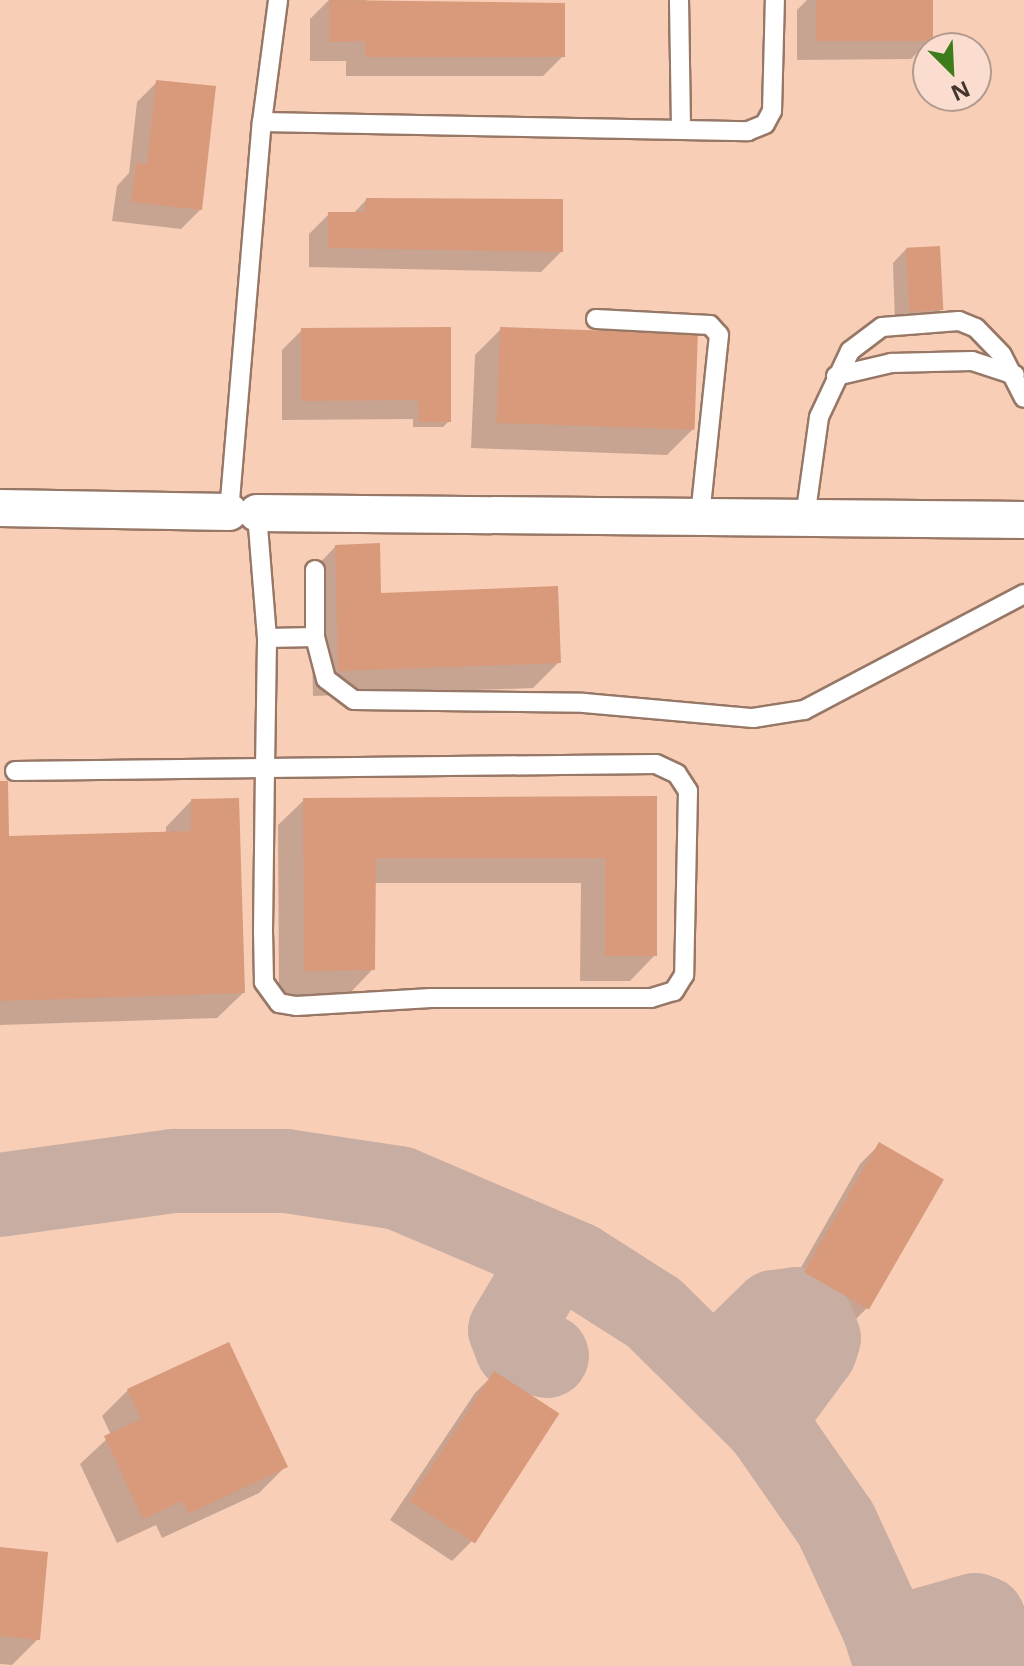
<!DOCTYPE html>
<style>
body{margin:0}
#map{position:relative;width:1024px;height:1666px;overflow:hidden;background:#faddce;font-family:"Noto Sans",sans-serif}
div>[style]{position:absolute}
[style*='--x']{left:calc(var(--x)*1px);top:calc(var(--y)*1px);width:calc(var(--w)*1px);rotate:calc(var(--a)*1deg)}
.built>*{inset:0;background:#f9ceb7}
.shadow>*{inset:0;background:#0003}
.taxiway>*{height:84px;margin:-42px;padding:0 42px;transform-origin:42px;border-radius:42px;background:#c8aea2}
.building>*{inset:0;background:#d9997b;transform-origin:0 0}
.roads{filter:drop-shadow(2px 0 #977766) drop-shadow(-2px 0 #977766) drop-shadow(0 2px #977766) drop-shadow(0 -2px #977766)}
.lane>*{height:18px;margin:-9px;padding:0 9px;transform-origin:9px;border-radius:9px;background:#fff}
.street>*{height:36px;margin:-18px;padding:0 18px;transform-origin:18px;border-radius:18px;background:#fff}
span{translate:-50% -50%;white-space:nowrap;text-align:center;line-height:1.15;-webkit-text-stroke:6px #faddce;paint-order:stroke}
.north{position:absolute;left:912px;top:32px;width:80px;height:80px;box-sizing:border-box;background:#faddce;border:2px solid #b19a8e;border-radius:50%;rotate:156deg;font-size:22px;font-weight:700;line-height:32px;text-align:center;color:#44362f}
.north::after{content:'';display:block;margin:auto;width:28px;height:36px;background:#3d7c1a;clip-path:polygon(50% 0,100% 100%,50% 72%,0 100%)}
</style>
<div id="map">
<div class="built">
<div style="clip-path:polygon(evenodd,0 0,1024px 0,1024px 1666px,0 1666px,0 0,928px 48px,976px 48px,976px 96px,928px 96px,928px 48px)"></div>
</div>
<div class="shadow">
<div style="clip-path:polygon(329px 0,367px 0,366px 5px,563px 56px,543px 76px,346px 76px,346px 61px,310px 61px,310px 19px)"></div>
<div style="clip-path:polygon(807px 0,931px 0,931px 39px,911px 59px,797px 60px,797px 10px)"></div>
<div style="clip-path:polygon(157px 82px,201px 209px,181px 229px,112px 221px,117px 186px,129px 173px,137px 102px)"></div>
<div style="clip-path:polygon(366px 200px,561px 252px,541px 272px,309px 267px,309px 234px,329px 214px,353px 214px)"></div>
<div style="clip-path:polygon(906px 249px,941px 309px,927px 322px,895px 324px,893px 263px)"></div>
<div style="clip-path:polygon(449px 329px,449px 421px,443px 427px,413px 427px,413px 419px,282px 420px,282px 350px,302px 330px)"></div>
<div style="clip-path:polygon(501px 329px,693px 429px,667px 455px,471px 448px,475px 355px)"></div>
<div style="clip-path:polygon(335px 547px,379px 595px,559px 662px,533px 688px,313px 696px,310px 573px)"></div>
<div style="clip-path:polygon(0 783px,7px 838px,166px 833px,166px 827px,191px 801px,243px 993px,217px 1018px,0 1025px)"></div>
<div style="clip-path:polygon(655px 798px,655px 955px,630px 981px,580px 981px,581px 883px,374px 883px,373px 969px,348px 995px,279px 995px,278px 825px,304px 800px)"></div>
<div style="clip-path:polygon(880px 1144px,868px 1307px,849px 1326px,787px 1292px,860px 1164px)"></div>
<div style="clip-path:polygon(494px 1374px,472px 1541px,452px 1561px,390px 1520px,475px 1393px)"></div>
<div style="clip-path:polygon(128px 1390px,285px 1467px,259px 1493px,162px 1538px,156px 1525px,117px 1543px,80px 1464px,111px 1435px,102px 1416px)"></div>
<div style="clip-path:polygon(0 1549px,38px 1639px,12px 1665px,0 1664px)"></div>
<div style="clip-path:polygon(1024px 1623px,1024px 1666px,1022px 1666px,1013px 1634px)"></div>
</div>
<div class="taxiway">
<div style="--x:0;--y:1195;--w:176;--a:-7.9"></div>
<div style="--x:174;--y:1171;--w:112;--a:0"></div>
<div style="--x:286;--y:1171;--w:114;--a:8.6"></div>
<div style="--x:399;--y:1188;--w:194;--a:23.1"></div>
<div style="--x:577;--y:1264;--w:91;--a:32.5"></div>
<div style="--x:654;--y:1313;--w:159;--a:44.7"></div>
<div style="--x:767;--y:1425;--w:121;--a:55.1"></div>
<div style="--x:836;--y:1524;--w:115;--a:65.2"></div>
<div style="--x:884;--y:1628;--w:40;--a:72"></div>
<div style="--x:547;--y:1356;--w:31;--a:-165"></div>
<div style="--x:517;--y:1348;--w:19;--a:-111"></div>
<div style="--x:510;--y:1330;--w:63;--a:-59.3"></div>
<div style="--x:542;--y:1276;--w:22;--a:-32"></div>
<div style="--x:561;--y:1264;--w:16;--a:0"></div>
<div style="--x:727;--y:1382;--w:25;--a:-88"></div>
<div style="--x:728;--y:1357;--w:64;--a:-44.4"></div>
<div style="--x:774;--y:1312;--w:23;--a:-7"></div>
<div style="--x:797;--y:1309;--w:13;--a:27"></div>
<div style="--x:809;--y:1315;--w:25;--a:67"></div>
<div style="--x:819;--y:1338;--w:13;--a:108"></div>
<div style="--x:815;--y:1350;--w:74;--a:126.3"></div>
<div style="--x:771;--y:1410;--w:16;--a:105"></div>
<div style="--x:884;--y:1628;--w:22;--a:18"></div>
<div style="--x:905;--y:1635;--w:73;--a:-15.9"></div>
<div style="--x:975;--y:1615;--w:9;--a:21"></div>
<div style="--x:983;--y:1618;--w:30;--a:64"></div>
<div style="--x:996;--y:1645;--w:21;--a:119"></div>
<div style="--x:986;--y:1663;--w:10;--a:163"></div>
</div>
<div class="building">
<div style="clip-path:polygon(329px 0,565px 3px,565px 57px,365px 57px,365px 41px,329px 42px)"></div>
<div style="left:816px;top:0;width:117px;height:41px"></div>
<div style="clip-path:polygon(156px 80px,216px 86px,202px 210px,131px 202px,136px 163px,147px 164px)"></div>
<div style="clip-path:polygon(366px 198px,563px 199px,563px 252px,328px 248px,328px 212px,365px 212px)"></div>
<div style="left:940px;top:246px;width:64px;height:34px;rotate:87deg"></div>
<div style="clip-path:polygon(451px 327px,451px 422px,419px 422px,418px 400px,301px 401px,301px 328px)"></div>
<div style="left:500px;top:327px;width:198px;height:96px;rotate:2deg"></div>
<div style="clip-path:polygon(380px 543px,381px 593px,558px 586px,561px 663px,338px 671px,335px 545px)"></div>
<div style="clip-path:polygon(0 781px,8px 781px,9px 836px,191px 831px,191px 799px,239px 798px,245px 993px,0 1001px)"></div>
<div style="clip-path:polygon(657px 796px,657px 956px,605px 956px,605px 858px,376px 858px,375px 970px,304px 971px,303px 798px)"></div>
<div style="left:879px;top:1142px;width:75px;height:150px;rotate:30deg"></div>
<div style="clip-path:polygon(229px 1342px,288px 1467px,188px 1514px,182px 1501px,143px 1519px,104px 1436px,141px 1419px,127px 1389px)"></div>
<div style="left:494px;top:1371px;width:78px;height:155px;rotate:33deg"></div>
<div style="clip-path:polygon(0 1547px,48px 1552px,40px 1640px,0 1636px)"></div>
</div>
<div class="roads">
<div class="lane">
<div style="--x:679;--y:0;--w:130;--a:89.1"></div>
<div style="--x:262;--y:122;--w:486;--a:1.1"></div>
<div style="--x:748;--y:131;--w:18;--a:-22"></div>
<div style="--x:765;--y:124;--w:15;--a:-62"></div>
<div style="--x:772;--y:111;--w:111;--a:-88.5"></div>
<div style="--x:596;--y:319;--w:114;--a:3"></div>
<div style="--x:710;--y:325;--w:13;--a:48"></div>
<div style="--x:719;--y:335;--w:183;--a:96"></div>
<div style="--x:836;--y:376;--w:57;--a:-13.3"></div>
<div style="--x:891;--y:363;--w:81;--a:-1.4"></div>
<div style="--x:972;--y:361;--w:45;--a:18"></div>
<div style="--x:805;--y:518;--w:102;--a:-82.1"></div>
<div style="--x:819;--y:417;--w:73;--a:-64.8"></div>
<div style="--x:850;--y:351;--w:40;--a:-37"></div>
<div style="--x:882;--y:327;--w:77;--a:-4.5"></div>
<div style="--x:959;--y:321;--w:18;--a:22"></div>
<div style="--x:976;--y:328;--w:37;--a:46"></div>
<div style="--x:1002;--y:355;--w:48;--a:62.9"></div>
<div style="--x:315;--y:570;--w:67;--a:90"></div>
<div style="--x:315;--y:637;--w:43;--a:75.3"></div>
<div style="--x:326;--y:679;--w:35;--a:37"></div>
<div style="--x:354;--y:700;--w:230;--a:0.7"></div>
<div style="--x:584;--y:703;--w:170;--a:5.1"></div>
<div style="--x:753;--y:718;--w:52;--a:-8.9"></div>
<div style="--x:804;--y:710;--w:249;--a:-27.8"></div>
<div style="--x:267;--y:638;--w:48;--a:-1.2"></div>
<div style="--x:15;--y:771;--w:250;--a:-0.7"></div>
<div style="--x:265;--y:768;--w:391;--a:-0.6"></div>
<div style="--x:656;--y:764;--w:23;--a:25"></div>
<div style="--x:677;--y:774;--w:20;--a:57"></div>
<div style="--x:688;--y:791;--w:184;--a:91.2"></div>
<div style="--x:684;--y:975;--w:19;--a:122"></div>
<div style="--x:674;--y:991;--w:24;--a:163"></div>
<div style="--x:651;--y:998;--w:220;--a:180"></div>
<div style="--x:431;--y:998;--w:135;--a:176.6"></div>
<div style="--x:296;--y:1006;--w:17;--a:-170"></div>
<div style="--x:279;--y:1003;--w:26;--a:-126"></div>
<div style="--x:264;--y:982;--w:50;--a:-91.1"></div>
<div style="--x:263;--y:932;--w:164;--a:-89.3"></div>
<div style="--x:265;--y:768;--w:130;--a:-89.1"></div>
<div style="--x:267;--y:638;--w:125;--a:-94.6"></div>
<div style="--x:257;--y:513;--w:28;--a:-178"></div>
<div style="--x:229;--y:512;--w:391;--a:-85.2"></div>
<div style="--x:262;--y:122;--w:123;--a:-82.5"></div>
</div>
<div class="street">
<div style="--x:0;--y:508;--w:229;--a:1"></div>
<div style="--x:257;--y:513;--w:767;--a:0.52"></div>
</div>
</div>
<div class="north">N</div>
</div>
